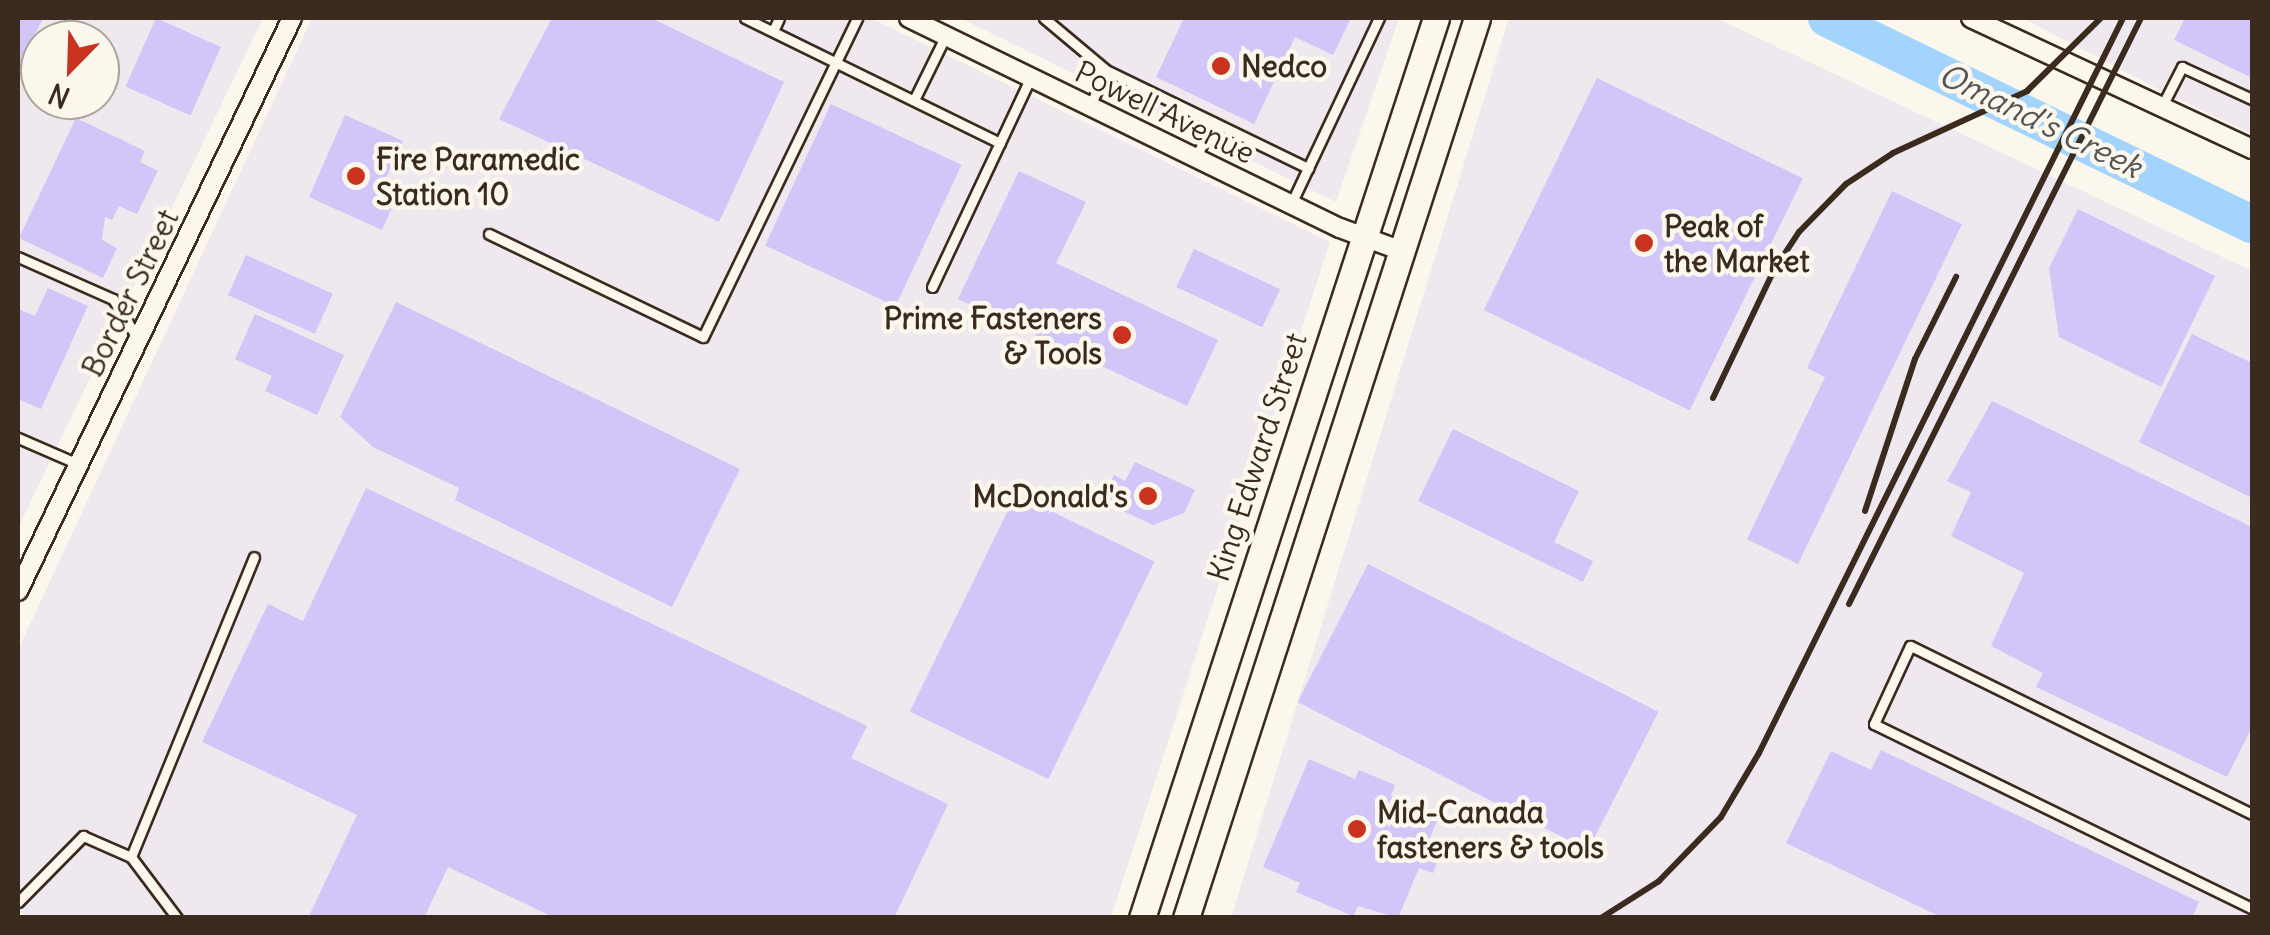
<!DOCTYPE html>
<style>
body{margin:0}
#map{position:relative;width:2270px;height:935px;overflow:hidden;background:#fbf7ec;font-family:Delius,sans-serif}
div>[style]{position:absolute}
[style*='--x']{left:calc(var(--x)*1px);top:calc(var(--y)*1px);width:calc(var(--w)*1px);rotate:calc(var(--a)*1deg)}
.built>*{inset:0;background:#efe8ef}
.river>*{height:38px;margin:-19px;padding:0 19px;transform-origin:19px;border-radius:19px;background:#a2d4ff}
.building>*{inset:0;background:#d2c5f7;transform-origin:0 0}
.roads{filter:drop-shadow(2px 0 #3b2a1e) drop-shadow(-2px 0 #3b2a1e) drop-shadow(0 2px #3b2a1e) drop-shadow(0 -2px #3b2a1e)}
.service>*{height:9px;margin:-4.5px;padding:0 4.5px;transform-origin:4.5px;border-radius:4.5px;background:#fbf7ec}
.minor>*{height:18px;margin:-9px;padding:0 9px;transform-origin:9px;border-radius:9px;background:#fbf7ec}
.primary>*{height:25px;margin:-12.5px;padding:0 12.5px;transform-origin:12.5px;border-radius:12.5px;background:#fbf7ec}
.rail>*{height:6px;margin:-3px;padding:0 3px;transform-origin:3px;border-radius:3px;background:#3b2a1e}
.dots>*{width:28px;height:28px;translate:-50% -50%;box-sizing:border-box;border:5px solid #fbf7ec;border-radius:50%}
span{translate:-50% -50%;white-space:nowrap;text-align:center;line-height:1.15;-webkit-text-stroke:9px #fbf7ec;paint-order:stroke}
.poi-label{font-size:30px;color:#3b2a1e;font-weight:700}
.left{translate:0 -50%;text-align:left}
.right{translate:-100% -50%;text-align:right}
.street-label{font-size:30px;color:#3b2a1e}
.water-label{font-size:32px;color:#555456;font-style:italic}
.frame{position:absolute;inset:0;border:20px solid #3b2a1e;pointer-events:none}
.north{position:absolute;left:20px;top:20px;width:100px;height:100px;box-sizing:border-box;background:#fbf7ec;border:2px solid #aea59a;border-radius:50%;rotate:203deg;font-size:28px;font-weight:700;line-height:40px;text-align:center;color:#3b2a1e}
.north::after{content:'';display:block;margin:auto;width:35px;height:45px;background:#c8321e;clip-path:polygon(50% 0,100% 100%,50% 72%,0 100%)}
</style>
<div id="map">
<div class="built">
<div style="clip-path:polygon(evenodd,18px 18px,263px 18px,18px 528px,18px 18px,40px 40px,100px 40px,100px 100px,40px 100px,40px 40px)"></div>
<div style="clip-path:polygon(312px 18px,871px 18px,1330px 242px,1111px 917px,33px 918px,18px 911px,18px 650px)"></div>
<div style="clip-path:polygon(960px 18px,1399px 18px,1336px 202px)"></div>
<div style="clip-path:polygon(1509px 18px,1716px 18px,2252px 271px,2252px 917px,1231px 918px)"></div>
<div style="clip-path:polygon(2023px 18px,2252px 18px,2252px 134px,2165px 93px)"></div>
</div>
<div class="river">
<div style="--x:1827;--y:18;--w:472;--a:25.9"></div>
</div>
<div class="building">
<div style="clip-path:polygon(18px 18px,43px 18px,18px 70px)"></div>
<div style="left:156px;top:18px;width:71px;height:75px;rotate:24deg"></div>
<div style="clip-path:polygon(552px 18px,651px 18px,784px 82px,719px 222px,499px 119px)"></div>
<div style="clip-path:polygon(1184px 18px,1351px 18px,1333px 55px,1295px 37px,1254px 124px,1156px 77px)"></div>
<div style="clip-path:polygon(2185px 18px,2252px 18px,2252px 78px,2174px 40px)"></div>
<div style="left:1597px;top:78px;width:229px;height:258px;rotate:26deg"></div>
<div style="left:831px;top:104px;width:144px;height:156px;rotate:25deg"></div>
<div style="clip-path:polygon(345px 115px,403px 141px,385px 180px,401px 187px,382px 230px,309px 197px)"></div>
<div style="clip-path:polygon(76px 118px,145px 151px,140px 162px,158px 171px,137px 214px,119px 206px,112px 220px,105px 217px,102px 240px,117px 248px,103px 278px,19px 238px)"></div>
<div style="clip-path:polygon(1019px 171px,1086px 202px,1056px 263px,1218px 340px,1187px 406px,958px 299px)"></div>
<div style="clip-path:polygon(1892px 191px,1962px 224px,1798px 564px,1747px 539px,1825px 377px,1807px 368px)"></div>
<div style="clip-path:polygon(2078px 209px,2215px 276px,2161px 387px,2059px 337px,2049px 268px)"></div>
<div style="left:1194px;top:249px;width:95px;height:42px;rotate:25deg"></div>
<div style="left:246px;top:255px;width:95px;height:44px;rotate:24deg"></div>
<div style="clip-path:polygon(48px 288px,88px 306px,41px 409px,18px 399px,18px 309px,35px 316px)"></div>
<div style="clip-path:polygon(396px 302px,740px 469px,672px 607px,455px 500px,459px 488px,373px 447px,340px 417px)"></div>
<div style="clip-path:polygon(255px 314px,344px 355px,317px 415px,265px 391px,272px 376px,235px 359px)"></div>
<div style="clip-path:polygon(2192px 334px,2252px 363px,2252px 498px,2139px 442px)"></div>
<div style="clip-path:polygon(1992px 401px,2252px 527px,2252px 727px,2227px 777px,2036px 687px,2043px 673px,1991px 646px,2024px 573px,1951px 536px,1971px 492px,1947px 481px)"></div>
<div style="clip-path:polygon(1453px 429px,1579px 491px,1554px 542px,1593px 561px,1583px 582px,1418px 501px)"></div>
<div style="clip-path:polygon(1135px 462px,1195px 490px,1184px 513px,1153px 525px,1102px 501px,1114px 475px,1125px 481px)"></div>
<div style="clip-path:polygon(366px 488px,867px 726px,851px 758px,948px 804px,894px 918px,555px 918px,448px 867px,424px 918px,308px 918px,357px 815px,202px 742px,268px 604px,303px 621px)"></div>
<div style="left:1016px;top:494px;width:154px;height:242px;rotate:26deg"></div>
<div style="left:1368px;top:564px;width:326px;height:155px;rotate:27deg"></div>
<div style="clip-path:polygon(1881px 750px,2199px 902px,2192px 918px,1943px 918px,1786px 843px,1831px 751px,1871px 770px)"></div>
<div style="clip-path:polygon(1309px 759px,1355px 779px,1359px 770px,1395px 785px,1391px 796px,1439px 816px,1428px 842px,1443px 848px,1433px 873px,1419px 868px,1398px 918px,1358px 906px,1353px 916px,1296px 892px,1300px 883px,1263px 867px)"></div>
</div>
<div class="roads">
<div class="service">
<div style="--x:745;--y:18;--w:284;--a:26.1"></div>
<div style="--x:1044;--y:18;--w:81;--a:40"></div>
<div style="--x:773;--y:31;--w:14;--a:-65"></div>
<div style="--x:914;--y:100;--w:72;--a:-63.8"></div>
<div style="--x:1090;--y:106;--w:39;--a:-66"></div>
<div style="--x:1106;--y:70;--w:225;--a:25.9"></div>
<div style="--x:2162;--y:106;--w:44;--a:-62.9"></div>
<div style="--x:2182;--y:67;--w:77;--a:24.6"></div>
<div style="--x:1196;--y:157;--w:39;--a:-64"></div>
<div style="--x:1291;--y:204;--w:206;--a:-64.7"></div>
<div style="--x:489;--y:234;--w:237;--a:25.7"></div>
<div style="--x:703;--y:337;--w:354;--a:-64.2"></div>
<div style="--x:18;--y:257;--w:104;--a:23.9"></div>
<div style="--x:113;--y:299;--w:47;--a:58"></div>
<div style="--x:932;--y:287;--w:232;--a:-64.8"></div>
<div style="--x:18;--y:438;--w:65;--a:23.4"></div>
<div style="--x:2252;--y:814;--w:381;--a:-153.8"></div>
<div style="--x:1910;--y:646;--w:86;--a:114.8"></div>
<div style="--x:1874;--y:724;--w:420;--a:26"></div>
<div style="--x:18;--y:902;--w:93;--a:-45.4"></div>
<div style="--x:83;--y:836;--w:52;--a:23.6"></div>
<div style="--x:177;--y:918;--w:76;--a:-127"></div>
<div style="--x:131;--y:857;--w:324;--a:-67.7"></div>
</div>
<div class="minor">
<div style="--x:909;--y:18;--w:479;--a:26"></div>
<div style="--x:1340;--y:228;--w:63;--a:20.4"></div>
<div style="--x:1971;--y:18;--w:310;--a:25"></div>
<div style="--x:18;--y:591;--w:635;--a:-64.44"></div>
</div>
<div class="primary">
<div style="--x:1142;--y:918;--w:947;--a:-71.91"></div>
<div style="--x:1186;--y:918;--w:946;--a:-72.08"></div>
</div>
</div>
<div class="rail">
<div style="--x:1713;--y:398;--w:142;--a:-64.5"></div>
<div style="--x:1774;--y:270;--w:45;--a:-56.7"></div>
<div style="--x:1799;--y:232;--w:67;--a:-45.6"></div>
<div style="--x:1846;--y:184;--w:56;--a:-33.4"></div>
<div style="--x:1893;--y:153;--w:148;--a:-24.8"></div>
<div style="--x:2027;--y:91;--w:104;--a:-44.6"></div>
<div style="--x:1865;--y:511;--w:160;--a:-71.8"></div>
<div style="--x:1915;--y:359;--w:92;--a:-63.4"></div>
<div style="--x:1849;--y:604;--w:655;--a:-63.51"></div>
<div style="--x:1601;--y:918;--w:69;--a:-32.5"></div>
<div style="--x:1659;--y:881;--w:89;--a:-45.9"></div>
<div style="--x:1721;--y:817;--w:74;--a:-59.3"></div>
<div style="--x:1759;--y:753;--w:820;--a:-63.65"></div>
</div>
<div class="dots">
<div style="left:1221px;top:66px;background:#c8321e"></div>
<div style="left:356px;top:176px;background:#c8321e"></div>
<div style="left:1644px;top:243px;background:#c8321e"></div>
<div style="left:1122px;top:335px;background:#c8321e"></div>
<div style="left:1148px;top:496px;background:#c8321e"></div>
<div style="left:1357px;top:829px;background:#c8321e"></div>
</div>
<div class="poi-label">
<span class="left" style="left:1241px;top:66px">Nedco</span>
<span class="left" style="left:376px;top:176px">Fire Paramedic<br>Station 10</span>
<span class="left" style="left:1664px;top:243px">Peak of<br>the Market</span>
<span class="right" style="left:1102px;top:335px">Prime Fasteners<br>&amp; Tools</span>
<span class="right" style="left:1128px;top:496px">McDonald's</span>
<span class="left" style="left:1377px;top:829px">Mid-Canada<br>fasteners &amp; tools</span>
</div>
<div class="street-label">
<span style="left:1165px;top:112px;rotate:26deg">Powell Avenue</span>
<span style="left:130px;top:293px;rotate:-64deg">Border Street</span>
<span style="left:1257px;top:457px;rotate:-72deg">King Edward Street</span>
</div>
<div class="water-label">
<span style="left:2040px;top:121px;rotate:26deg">Omand's Creek</span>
</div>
<div class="frame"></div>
<div class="north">N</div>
</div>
